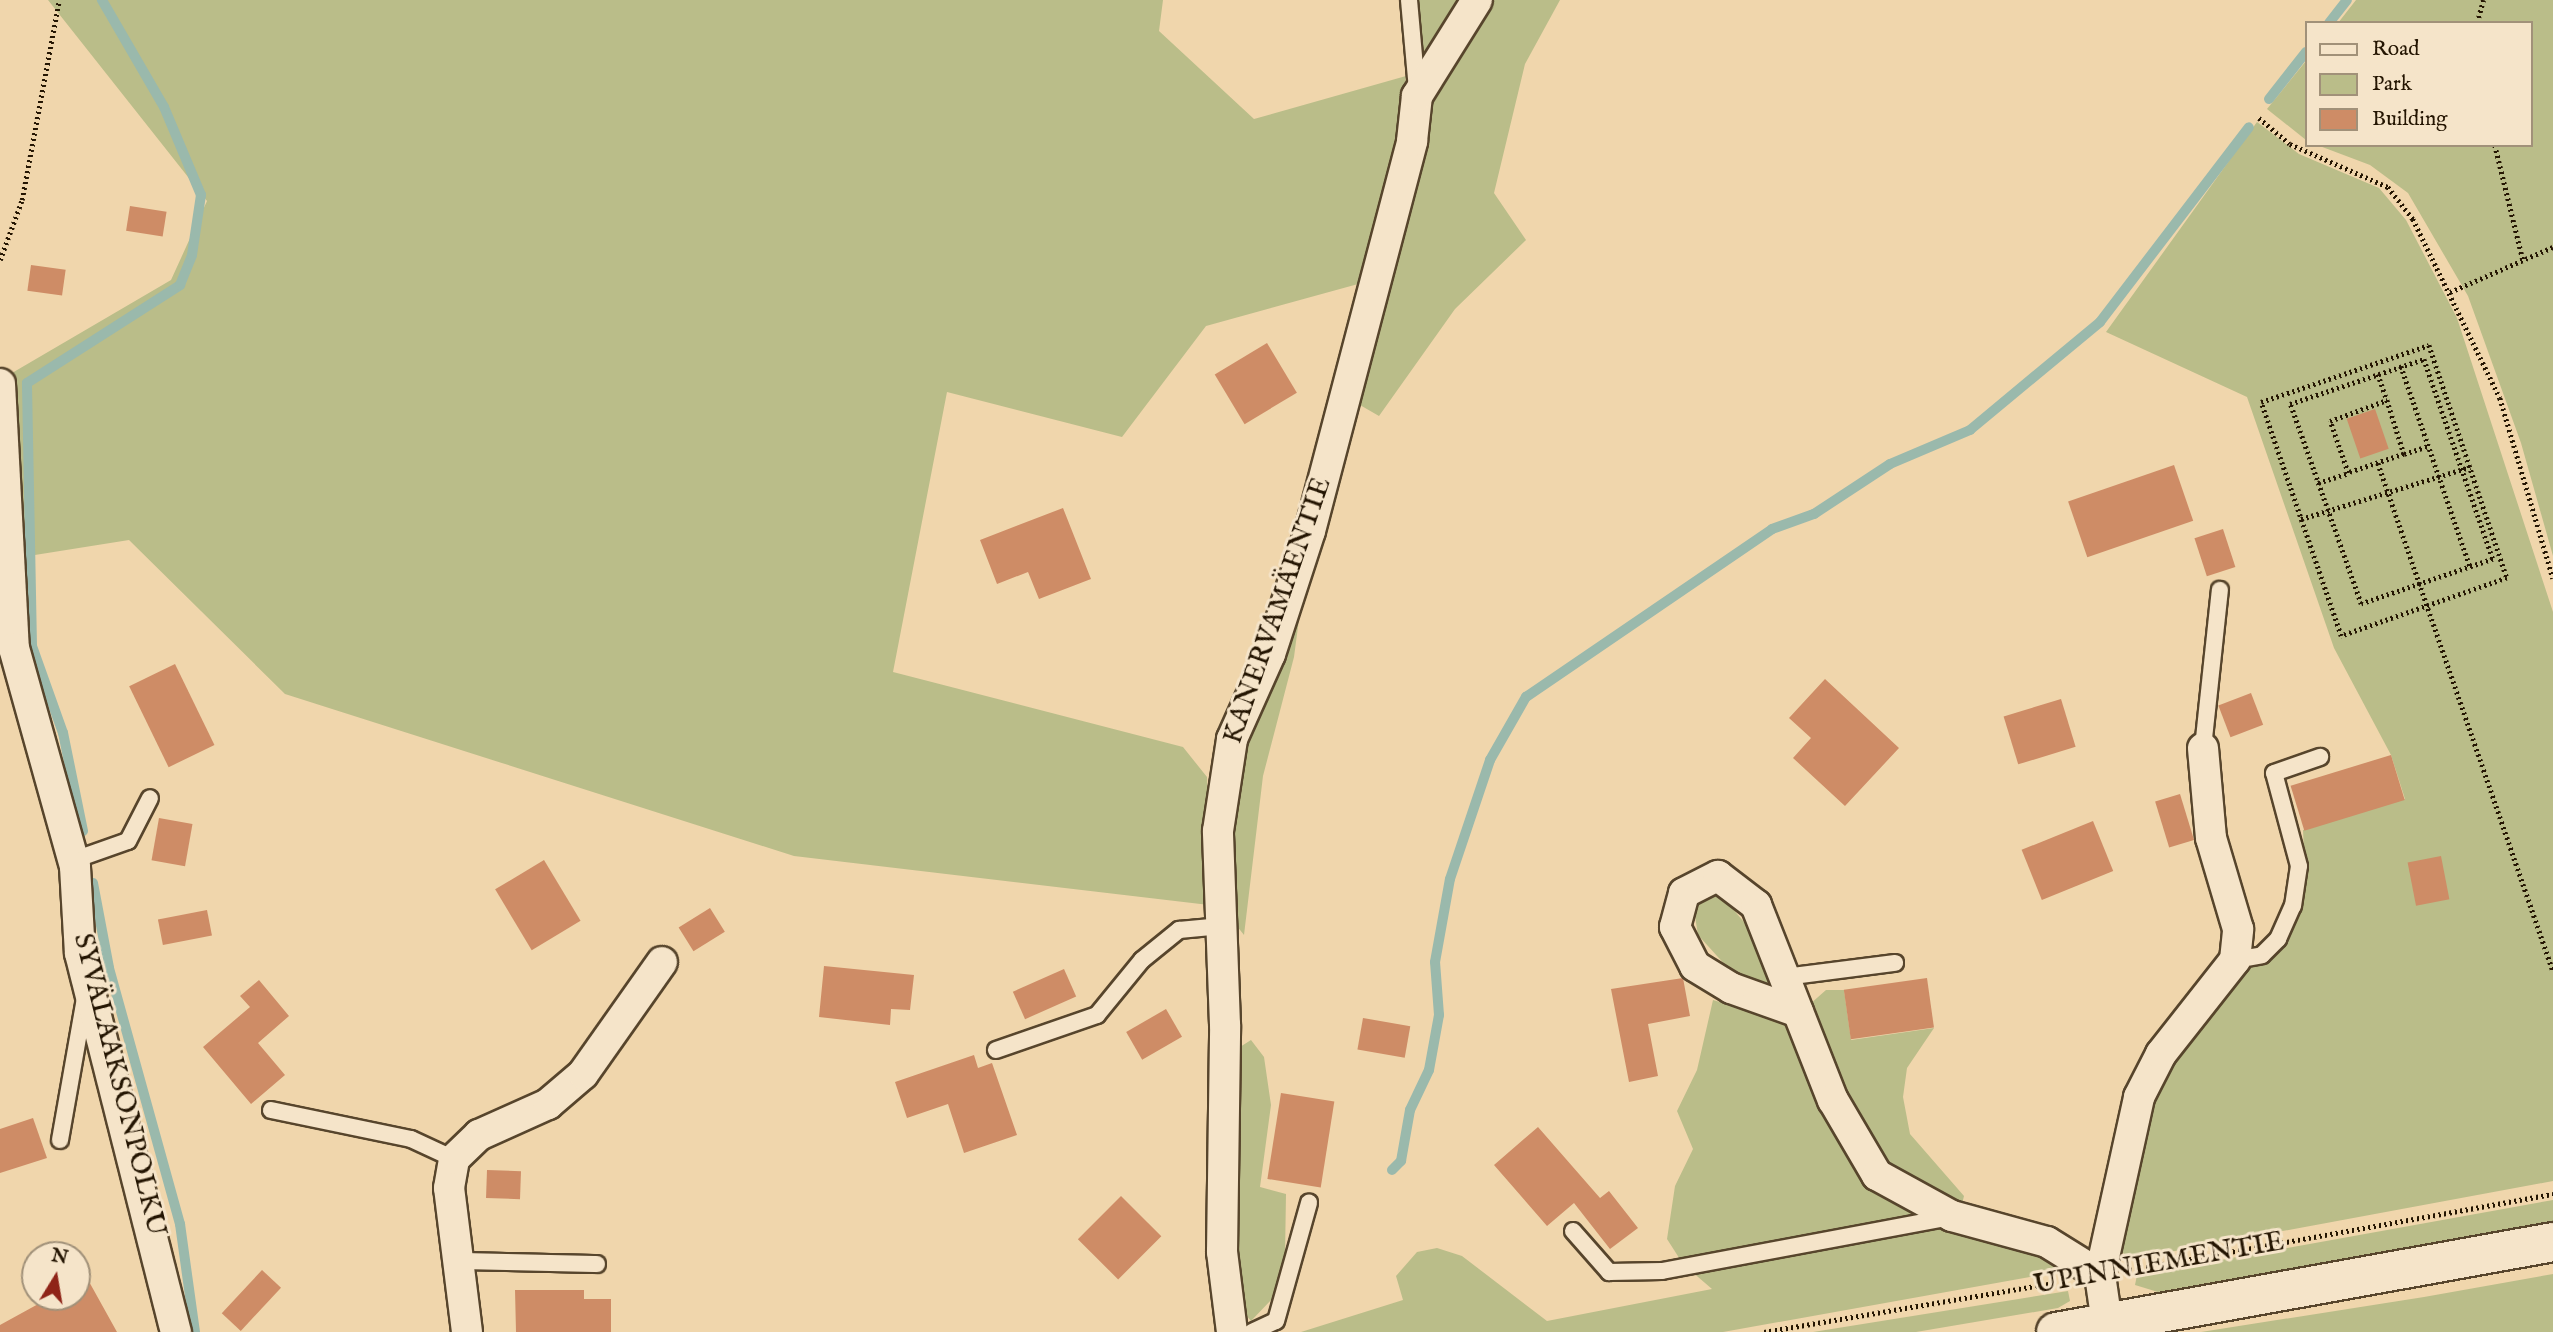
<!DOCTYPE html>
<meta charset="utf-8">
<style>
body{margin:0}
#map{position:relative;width:2553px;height:1332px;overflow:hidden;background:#f0d6ac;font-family:"IM FELL English",serif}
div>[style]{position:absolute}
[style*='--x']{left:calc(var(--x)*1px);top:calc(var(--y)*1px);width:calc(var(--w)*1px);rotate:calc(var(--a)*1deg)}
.green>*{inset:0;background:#babd89}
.stream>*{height:10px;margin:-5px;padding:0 5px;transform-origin:5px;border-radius:5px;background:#9ab9ac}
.building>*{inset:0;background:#ce8c66;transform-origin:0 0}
.path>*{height:4.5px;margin-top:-2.25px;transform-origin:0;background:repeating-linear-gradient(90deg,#241502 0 2px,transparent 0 5.5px)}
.roads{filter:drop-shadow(2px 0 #57452c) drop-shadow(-2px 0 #57452c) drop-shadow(0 2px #57452c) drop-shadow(0 -2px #57452c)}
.lane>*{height:16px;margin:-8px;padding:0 8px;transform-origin:8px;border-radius:8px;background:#f5e4c9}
.street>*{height:30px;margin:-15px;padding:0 15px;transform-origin:15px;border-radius:15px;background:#f5e4c9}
.secondary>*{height:38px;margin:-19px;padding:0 19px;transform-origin:19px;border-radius:19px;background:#f5e4c9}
span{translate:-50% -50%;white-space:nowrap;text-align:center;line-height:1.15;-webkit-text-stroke:6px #f5e4c9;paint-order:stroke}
.street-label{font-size:28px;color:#241502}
.legend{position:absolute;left:2305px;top:21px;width:228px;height:126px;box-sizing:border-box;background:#f5e4c9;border:2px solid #a19179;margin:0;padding:9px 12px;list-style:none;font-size:21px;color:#241502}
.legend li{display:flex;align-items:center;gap:14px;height:35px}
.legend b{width:35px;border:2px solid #a19179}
.north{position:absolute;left:21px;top:1241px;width:70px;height:70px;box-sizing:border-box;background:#f5e4c9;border:2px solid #a19179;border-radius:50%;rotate:11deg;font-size:19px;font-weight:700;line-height:28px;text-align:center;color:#241502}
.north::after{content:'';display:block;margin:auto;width:24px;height:32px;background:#8f2418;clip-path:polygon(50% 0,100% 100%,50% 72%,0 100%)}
</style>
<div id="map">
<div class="green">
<div style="clip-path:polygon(48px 0,1163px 0,1159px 31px,1254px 119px,1406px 76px,1402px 145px,1369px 281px,1206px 326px,1122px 437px,947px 392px,893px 672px,1183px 747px,1207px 777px,1209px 905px,794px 856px,285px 694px,129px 540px,16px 558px,12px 373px,171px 280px,207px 201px)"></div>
<div style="clip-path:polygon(1415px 0,1462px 0,1422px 71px,1420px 23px)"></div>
<div style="clip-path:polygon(1485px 0,1560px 0,1525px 64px,1494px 193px,1526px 240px,1455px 309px,1379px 416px,1353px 401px,1424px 107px)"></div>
<div style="clip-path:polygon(2356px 0,2553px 0,2553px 556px,2521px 443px,2468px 296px,2408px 193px,2370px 165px,2317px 145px,2530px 145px,2530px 23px,2338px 23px)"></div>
<div style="clip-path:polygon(2306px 61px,2306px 140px,2267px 109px)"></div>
<div style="clip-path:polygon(2257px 122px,2299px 154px,2379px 188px,2406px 220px,2457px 318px,2553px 612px,2553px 1181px,2132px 1259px,2120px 1251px,2143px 1099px,2238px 962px,2263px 958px,2305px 874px,2303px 830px,2405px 799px,2391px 755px,2334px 648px,2247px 397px,2106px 332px)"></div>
<div style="clip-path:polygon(1308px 551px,1294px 657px,1263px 776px,1244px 935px,1225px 911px,1232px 759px)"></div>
<div style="clip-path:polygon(1721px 895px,1755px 935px,1772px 984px,1737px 978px,1698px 935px,1694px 910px,1702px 899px)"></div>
<div style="clip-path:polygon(1826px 990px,1844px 990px,1851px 1040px,1934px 1028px,1907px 1068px,1903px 1097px,1910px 1134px,1964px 1196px,1962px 1204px,1890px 1169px,1860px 1132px,1809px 1005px)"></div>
<div style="clip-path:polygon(1713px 1000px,1784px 1021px,1863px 1176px,2049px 1253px,2069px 1270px,1723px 1332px,1301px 1332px,1403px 1300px,1396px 1276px,1417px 1252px,1437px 1248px,1462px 1256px,1547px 1321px,1712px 1289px,1683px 1264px,1667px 1239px,1675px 1186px,1693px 1149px,1677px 1111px,1697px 1070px)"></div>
<div style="clip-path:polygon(1251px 1040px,1264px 1057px,1271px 1105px,1260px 1187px,1286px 1194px,1285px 1256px,1272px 1299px,1251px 1321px,1241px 1309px,1235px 1250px,1240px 1047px)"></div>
<div style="clip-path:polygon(2553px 1200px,2553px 1222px,2158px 1292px,2135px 1285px,2137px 1275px)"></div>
<div style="clip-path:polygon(2553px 1274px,2553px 1332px,2201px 1332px,2424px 1297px)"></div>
<div style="clip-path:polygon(2068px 1291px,2070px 1301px,2058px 1308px,1916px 1332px,1813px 1332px)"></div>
</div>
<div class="stream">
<div style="--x:2329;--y:23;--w:29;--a:-52"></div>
<div style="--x:2269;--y:99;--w:60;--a:-51.8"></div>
<div style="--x:83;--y:831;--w:100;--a:-101.5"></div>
<div style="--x:63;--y:733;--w:92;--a:-109.6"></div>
<div style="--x:32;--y:646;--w:263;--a:-91.1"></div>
<div style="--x:27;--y:383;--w:182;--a:-32.6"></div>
<div style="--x:180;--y:285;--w:32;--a:-68"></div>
<div style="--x:192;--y:255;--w:61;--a:-81.5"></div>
<div style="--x:201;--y:195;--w:95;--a:-112.8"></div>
<div style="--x:164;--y:107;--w:124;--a:-120.1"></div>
<div style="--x:93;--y:883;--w:86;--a:79.3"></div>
<div style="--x:109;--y:968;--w:266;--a:74.5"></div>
<div style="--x:180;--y:1224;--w:109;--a:82.1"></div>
<div style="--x:1392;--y:1170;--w:13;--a:-45"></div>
<div style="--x:1401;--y:1161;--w:52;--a:-80"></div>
<div style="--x:1410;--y:1110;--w:44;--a:-64.6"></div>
<div style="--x:1429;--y:1070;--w:56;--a:-79.7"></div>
<div style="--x:1439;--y:1015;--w:53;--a:-94.3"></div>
<div style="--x:1435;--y:962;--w:84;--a:-79.8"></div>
<div style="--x:1450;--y:879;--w:126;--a:-71.4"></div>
<div style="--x:1490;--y:760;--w:73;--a:-60.3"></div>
<div style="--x:1526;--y:697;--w:298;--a:-34.3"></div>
<div style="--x:1772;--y:529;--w:45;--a:-19.7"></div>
<div style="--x:1814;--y:514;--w:91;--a:-33.3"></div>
<div style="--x:1890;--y:464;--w:87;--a:-23"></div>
<div style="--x:1970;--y:430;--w:169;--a:-39.7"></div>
<div style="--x:2100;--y:322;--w:245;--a:-52.6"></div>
</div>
<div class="building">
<div style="left:130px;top:206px;width:37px;height:25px;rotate:9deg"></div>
<div style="left:31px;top:265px;width:35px;height:26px;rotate:8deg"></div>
<div style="left:1267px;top:343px;width:58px;height:61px;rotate:59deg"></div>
<div style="left:2375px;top:409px;width:42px;height:30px;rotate:71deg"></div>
<div style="left:2174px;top:465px;width:59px;height:112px;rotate:71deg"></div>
<div style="clip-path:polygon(1063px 508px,1091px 579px,1039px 599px,1028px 572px,997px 584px,980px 540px)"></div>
<div style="left:2223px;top:529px;width:40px;height:30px;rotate:72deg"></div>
<div style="left:175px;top:664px;width:90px;height:51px;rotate:64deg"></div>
<div style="clip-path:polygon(1825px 679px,1899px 748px,1845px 806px,1793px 758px,1811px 738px,1789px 718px)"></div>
<div style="left:2251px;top:693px;width:34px;height:35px;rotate:69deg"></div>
<div style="left:2061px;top:699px;width:50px;height:60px;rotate:73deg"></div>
<div style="left:2391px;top:755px;width:47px;height:105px;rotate:73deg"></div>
<div style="left:2180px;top:794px;width:48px;height:26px;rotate:73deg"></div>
<div style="left:159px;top:818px;width:34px;height:43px;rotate:10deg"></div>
<div style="left:2093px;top:821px;width:54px;height:77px;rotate:68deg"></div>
<div style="left:2441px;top:856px;width:44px;height:34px;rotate:79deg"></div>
<div style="left:544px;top:860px;width:71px;height:57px;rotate:59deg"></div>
<div style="left:710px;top:908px;width:28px;height:37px;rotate:58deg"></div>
<div style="left:207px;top:910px;width:26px;height:50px;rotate:79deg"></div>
<div style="clip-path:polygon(824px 966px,914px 975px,910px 1010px,891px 1009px,890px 1025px,819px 1017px)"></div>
<div style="left:1064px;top:969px;width:30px;height:56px;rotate:66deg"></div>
<div style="clip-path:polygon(1683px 978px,1690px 1016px,1648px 1024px,1658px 1076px,1629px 1082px,1611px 989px)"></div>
<div style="left:1927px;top:978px;width:50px;height:84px;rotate:82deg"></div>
<div style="clip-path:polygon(259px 980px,289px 1016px,258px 1043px,285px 1075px,251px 1104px,203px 1047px,250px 1007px,240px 996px)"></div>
<div style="left:1166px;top:1009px;width:32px;height:46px;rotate:60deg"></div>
<div style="left:1363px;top:1018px;width:48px;height:32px;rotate:10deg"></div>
<div style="clip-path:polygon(974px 1055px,978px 1068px,992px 1063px,1017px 1135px,964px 1153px,948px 1104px,907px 1118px,895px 1082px)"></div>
<div style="left:1281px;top:1093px;width:54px;height:87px;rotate:9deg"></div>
<div style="clip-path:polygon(33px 1118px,47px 1158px,0 1173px,0 1129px)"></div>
<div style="clip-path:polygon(1538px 1127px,1600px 1198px,1609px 1191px,1638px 1228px,1610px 1249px,1574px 1203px,1547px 1226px,1494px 1165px)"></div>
<div style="left:487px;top:1170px;width:34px;height:28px;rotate:2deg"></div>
<div style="left:1121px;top:1196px;width:57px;height:61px;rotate:45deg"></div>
<div style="clip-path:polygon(77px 1260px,117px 1332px,0 1332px,0 1325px,51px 1297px,77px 1297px)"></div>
<div style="left:262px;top:1270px;width:26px;height:59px;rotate:43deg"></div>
<div style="clip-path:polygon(515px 1290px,584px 1290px,584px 1299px,611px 1299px,611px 1332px,516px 1332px)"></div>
</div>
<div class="path">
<div style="--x:2477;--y:23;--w:24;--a:-75"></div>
<div style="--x:2259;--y:118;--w:40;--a:40"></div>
<div style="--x:2290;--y:144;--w:107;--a:23.7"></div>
<div style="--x:2388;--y:187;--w:41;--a:52"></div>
<div style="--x:2413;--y:219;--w:199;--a:64.1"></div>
<div style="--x:2500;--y:398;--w:188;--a:73.6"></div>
<div style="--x:2495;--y:145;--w:118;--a:76.3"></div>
<div style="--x:0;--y:260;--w:64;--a:-69.9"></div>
<div style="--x:22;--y:200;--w:203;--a:-79.5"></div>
<div style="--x:2450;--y:292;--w:112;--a:-23.6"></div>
<div style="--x:2429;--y:345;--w:246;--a:71.5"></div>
<div style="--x:2507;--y:578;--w:176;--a:160.7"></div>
<div style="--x:2341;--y:636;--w:247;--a:-108.9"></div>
<div style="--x:2261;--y:402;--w:177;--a:-18.7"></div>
<div style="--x:2424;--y:359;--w:212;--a:71"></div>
<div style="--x:2493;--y:559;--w:139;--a:161.2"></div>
<div style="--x:2361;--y:604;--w:212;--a:-109.5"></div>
<div style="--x:2290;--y:404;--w:141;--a:-18.6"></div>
<div style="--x:2401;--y:366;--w:212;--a:71"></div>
<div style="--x:2378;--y:374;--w:28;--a:71"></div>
<div style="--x:2387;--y:400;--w:57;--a:72.5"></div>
<div style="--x:2404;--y:454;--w:59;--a:161.3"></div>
<div style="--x:2348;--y:473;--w:55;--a:-109.1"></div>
<div style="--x:2330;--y:421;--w:61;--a:-20.2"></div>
<div style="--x:2404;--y:454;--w:26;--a:-18"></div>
<div style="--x:2378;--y:463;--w:537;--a:70.99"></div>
<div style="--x:2318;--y:483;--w:32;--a:-18"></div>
<div style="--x:2301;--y:519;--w:177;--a:-17.1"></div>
<div style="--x:2130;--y:1270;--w:430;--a:-10.2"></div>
<div style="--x:1764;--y:1332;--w:293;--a:-9.6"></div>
</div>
<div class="roads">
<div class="lane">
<div style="--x:1409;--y:0;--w:90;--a:84.9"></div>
<div style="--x:2203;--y:748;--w:159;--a:-83.9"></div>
<div style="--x:74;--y:860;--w:57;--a:-19.4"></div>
<div style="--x:128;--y:841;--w:48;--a:-62.9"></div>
<div style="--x:2235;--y:960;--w:27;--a:-10"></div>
<div style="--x:2262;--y:955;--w:23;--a:-45"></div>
<div style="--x:2278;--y:939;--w:36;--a:-66"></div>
<div style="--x:2293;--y:906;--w:40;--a:-81.5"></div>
<div style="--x:2299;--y:866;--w:96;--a:-105"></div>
<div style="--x:2274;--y:773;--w:49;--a:-19.2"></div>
<div style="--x:1785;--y:977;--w:111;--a:-7.3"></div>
<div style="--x:996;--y:1050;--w:107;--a:-19.1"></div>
<div style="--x:1097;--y:1015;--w:71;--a:-50.7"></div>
<div style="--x:1142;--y:960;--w:48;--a:-39"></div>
<div style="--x:1179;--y:930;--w:43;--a:-5.3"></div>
<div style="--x:271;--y:1110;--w:143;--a:11.7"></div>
<div style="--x:411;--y:1139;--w:47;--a:24.9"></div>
<div style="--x:60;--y:1140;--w:150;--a:-80"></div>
<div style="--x:1573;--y:1231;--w:55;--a:48.7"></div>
<div style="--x:1609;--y:1272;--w:53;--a:-1.1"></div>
<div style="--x:1662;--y:1271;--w:293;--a:-10.6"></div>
<div style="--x:460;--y:1261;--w:137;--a:1.3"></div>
<div style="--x:1252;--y:1332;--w:26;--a:-25"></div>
<div style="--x:1276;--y:1321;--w:123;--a:-74.4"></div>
</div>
<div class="street">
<div style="--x:0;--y:384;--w:264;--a:87"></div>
<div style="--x:14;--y:648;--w:227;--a:74.4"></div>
<div style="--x:75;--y:867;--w:86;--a:86.7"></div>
<div style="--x:80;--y:953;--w:391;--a:75.8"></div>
<div style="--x:1798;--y:1012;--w:71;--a:-160.3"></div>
<div style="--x:1731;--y:988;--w:42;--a:-148.6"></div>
<div style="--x:1695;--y:966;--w:44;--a:-117.1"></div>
<div style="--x:1675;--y:927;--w:35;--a:-75"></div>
<div style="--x:1684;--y:893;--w:38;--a:-27"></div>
<div style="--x:1718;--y:876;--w:48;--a:37.3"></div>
<div style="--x:1756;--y:905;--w:210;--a:68.5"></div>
<div style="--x:1833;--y:1100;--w:87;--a:59.6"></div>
<div style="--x:1877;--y:1175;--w:85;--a:28.7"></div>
<div style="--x:1952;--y:1216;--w:98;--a:15.3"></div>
<div style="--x:2047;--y:1242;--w:62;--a:31.9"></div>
<div style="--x:2107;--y:1323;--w:49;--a:-98.3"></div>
<div style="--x:2100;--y:1275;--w:182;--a:-77.6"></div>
<div style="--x:2139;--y:1097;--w:48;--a:-62.9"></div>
<div style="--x:2161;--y:1054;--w:120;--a:-51.8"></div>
<div style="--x:2235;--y:960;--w:31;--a:-84"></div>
<div style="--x:2238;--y:929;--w:95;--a:-106.5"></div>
<div style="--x:2211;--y:838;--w:90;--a:-95.1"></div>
<div style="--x:467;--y:1332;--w:145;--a:-97.1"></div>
<div style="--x:449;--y:1188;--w:29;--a:-80"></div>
<div style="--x:454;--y:1159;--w:35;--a:-44"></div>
<div style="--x:479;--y:1135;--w:76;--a:-24.2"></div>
<div style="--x:548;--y:1104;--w:46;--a:-40.6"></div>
<div style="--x:583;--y:1074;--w:137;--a:-54.8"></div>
<div style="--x:1232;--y:1332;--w:81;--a:-97.1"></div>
<div style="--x:1222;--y:1252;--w:227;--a:-89.2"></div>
<div style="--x:1225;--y:1025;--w:194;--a:-92.1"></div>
<div style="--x:1218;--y:831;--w:93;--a:-81.3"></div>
<div style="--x:1232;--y:739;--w:93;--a:-65.9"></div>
<div style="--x:1270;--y:654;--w:129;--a:-72"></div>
<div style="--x:1310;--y:531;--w:403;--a:-75.3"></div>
<div style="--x:1412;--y:141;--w:45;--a:-83.7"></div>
<div style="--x:1417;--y:96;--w:113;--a:-58"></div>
</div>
<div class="secondary">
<div style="--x:2056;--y:1332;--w:505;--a:-10.26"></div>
</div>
</div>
<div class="street-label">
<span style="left:1278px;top:611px;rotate:-71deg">KANERVAMÄENTIE</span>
<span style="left:119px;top:1085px;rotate:76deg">SYVÄLAAKSONPOLKU</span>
<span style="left:2159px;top:1264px;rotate:-10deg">UPINNIEMENTIE</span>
</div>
<ul class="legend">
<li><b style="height:9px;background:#f5e4c9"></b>Road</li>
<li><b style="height:19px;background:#babd89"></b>Park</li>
<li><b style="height:19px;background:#ce8c66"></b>Building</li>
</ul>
<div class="north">N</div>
</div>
